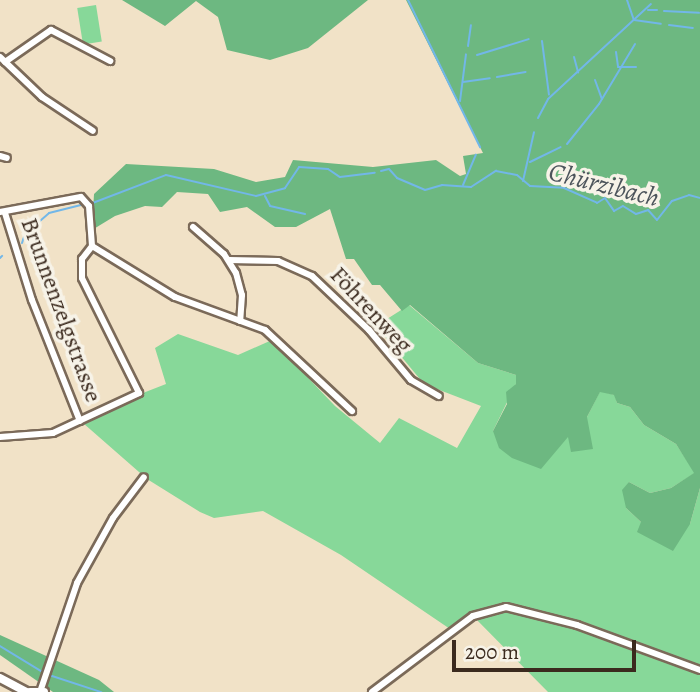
<!DOCTYPE html>
<meta charset="utf-8">
<style>
body{margin:0}
#map{position:relative;width:700px;height:692px;overflow:hidden;background:#f1e2c7;font-family:Alegreya,serif}
div>[style]{position:absolute}
[style*='--x']{left:calc(var(--x)*1px);top:calc(var(--y)*1px);width:calc(var(--w)*1px);rotate:calc(var(--a)*1deg)}
.green>*{inset:0;background:#87d899;transform-origin:0 0}
.forest>*{inset:0;background:#6db881}
.stream>*{height:2px;margin:-1px;padding:0 1px;transform-origin:1px;border-radius:1px;background:#72b7e8}
.roads{filter:drop-shadow(2px 0 #7b6a59) drop-shadow(-2px 0 #7b6a59) drop-shadow(0 2px #7b6a59) drop-shadow(0 -2px #7b6a59)}
.minor>*{height:6px;margin:-3px;padding:0 3px;transform-origin:3px;border-radius:3px;background:#fff}
.tertiary>*{height:8px;margin:-4px;padding:0 4px;transform-origin:4px;border-radius:4px;background:#fff}
span{translate:-50% -50%;white-space:nowrap;text-align:center;line-height:1.15;-webkit-text-stroke:7px #f7f3e8;paint-order:stroke}
.street-label{font-size:24px;color:#3b2a1e}
.water-label{font-size:26px;color:#4c545b;font-style:italic}
.scale{position:absolute;left:452px;top:640px;width:184px;height:32px;box-sizing:border-box;border:4px solid #3b2a1e;border-top:0;padding-left:9px;font-size:21px;line-height:24px;white-space:nowrap;color:#3b2a1e;-webkit-text-stroke:5px #f7f3e8;paint-order:stroke}
</style>
<div id="map">
<div class="green">
<div style="left:96px;top:5px;width:37px;height:19px;rotate:81deg"></div>
<div style="clip-path:polygon(409px 305px,478px 363px,516px 375px,516px 384px,493px 431px,568px 436px,587px 417px,600px 391px,615px 395px,617px 403px,630px 407px,644px 425px,676px 444px,695px 473px,671px 488px,650px 493px,629px 482px,626px 508px,641px 522px,690px 524px,700px 488px,700px 692px,548px 692px,473px 616px,453px 631px,341px 555px,263px 511px,214px 518px,200px 512px,147px 479px,83px 423px,84px 416px,166px 384px,155px 348px,178px 334px,238px 355px,272px 340px,335px 406px,380px 443px,399px 418px,457px 448px,481px 406px,424px 384px,376px 326px)"></div>
</div>
<div class="forest">
<div style="clip-path:polygon(122px 0,368px 0,308px 48px,270px 60px,227px 50px,218px 17px,196px 1px,165px 26px)"></div>
<div style="clip-path:polygon(406px 0,700px 0,700px 488px,690px 524px,673px 551px,637px 532px,641px 522px,626px 508px,622px 490px,629px 482px,650px 493px,671px 488px,694px 473px,676px 444px,644px 425px,630px 407px,617px 403px,614px 395px,600px 392px,587px 417px,593px 449px,571px 452px,568px 437px,541px 469px,512px 458px,499px 448px,493px 431px,507px 404px,506px 392px,516px 384px,516px 375px,478px 363px,410px 305px,402px 311px,380px 285px,372px 285px,354px 259px,346px 259px,330px 209px,296px 227px,275px 227px,247px 207px,220px 212px,208px 194px,177px 192px,162px 207px,145px 206px,115px 216px,92px 230px,94px 194px,126px 164px,214px 169px,256px 182px,285px 177px,293px 160px,373px 167px,436px 160px,460px 176px,466px 174px,463px 156px,483px 153px)"></div>
<div style="clip-path:polygon(0 635px,99px 680px,114px 692px,53px 692px,0 655px)"></div>
</div>
<div class="stream">
<div style="--x:408;--y:0;--w:164;--a:63.9"></div>
<div style="--x:627;--y:0;--w:21;--a:71"></div>
<div style="--x:634;--y:20;--w:27;--a:8"></div>
<div style="--x:648;--y:10;--w:9;--a:0"></div>
<div style="--x:664;--y:11;--w:35;--a:3"></div>
<div style="--x:669;--y:25;--w:24;--a:7"></div>
<div style="--x:542;--y:41;--w:54;--a:82.6"></div>
<div style="--x:468;--y:46;--w:21;--a:-82"></div>
<div style="--x:616;--y:52;--w:15;--a:82"></div>
<div style="--x:618;--y:67;--w:18;--a:0"></div>
<div style="--x:477;--y:55;--w:54;--a:-17.1"></div>
<div style="--x:574;--y:57;--w:16;--a:75"></div>
<div style="--x:497;--y:77;--w:29;--a:-10"></div>
<div style="--x:595;--y:80;--w:20;--a:70"></div>
<div style="--x:463;--y:82;--w:27;--a:-8"></div>
<div style="--x:460;--y:101;--w:47;--a:-82.7"></div>
<div style="--x:538;--y:118;--w:21;--a:-62"></div>
<div style="--x:548;--y:99;--w:140;--a:-42.7"></div>
<div style="--x:567;--y:144;--w:51;--a:-51.3"></div>
<div style="--x:599;--y:104;--w:70;--a:-59"></div>
<div style="--x:530;--y:162;--w:34;--a:-26"></div>
<div style="--x:381;--y:171;--w:8;--a:-14"></div>
<div style="--x:389;--y:169;--w:12;--a:48"></div>
<div style="--x:397;--y:178;--w:30;--a:23"></div>
<div style="--x:425;--y:190;--w:18;--a:-16"></div>
<div style="--x:442;--y:185;--w:29;--a:4"></div>
<div style="--x:471;--y:187;--w:30;--a:-33"></div>
<div style="--x:496;--y:171;--w:21;--a:11"></div>
<div style="--x:517;--y:175;--w:17;--a:40"></div>
<div style="--x:530;--y:186;--w:34;--a:3"></div>
<div style="--x:564;--y:188;--w:36;--a:24"></div>
<div style="--x:597;--y:203;--w:9;--a:-32"></div>
<div style="--x:605;--y:198;--w:16;--a:55"></div>
<div style="--x:614;--y:211;--w:10;--a:-29"></div>
<div style="--x:623;--y:206;--w:15;--a:32"></div>
<div style="--x:636;--y:214;--w:13;--a:-18"></div>
<div style="--x:648;--y:210;--w:13;--a:48"></div>
<div style="--x:657;--y:220;--w:24;--a:-52"></div>
<div style="--x:672;--y:201;--w:18;--a:-19"></div>
<div style="--x:689;--y:195;--w:11;--a:15"></div>
<div style="--x:523;--y:181;--w:50;--a:-77.3"></div>
<div style="--x:463;--y:185;--w:33;--a:-67"></div>
<div style="--x:265;--y:196;--w:11;--a:63"></div>
<div style="--x:270;--y:206;--w:36;--a:13"></div>
<div style="--x:90;--y:204;--w:81;--a:-20.9"></div>
<div style="--x:166;--y:175;--w:92;--a:13.1"></div>
<div style="--x:256;--y:196;--w:30;--a:-15"></div>
<div style="--x:285;--y:188;--w:25;--a:-56"></div>
<div style="--x:299;--y:167;--w:29;--a:4"></div>
<div style="--x:328;--y:169;--w:14;--a:34"></div>
<div style="--x:340;--y:177;--w:35;--a:-7"></div>
<div style="--x:22;--y:243;--w:9;--a:-72"></div>
<div style="--x:25;--y:234;--w:32;--a:-41"></div>
<div style="--x:49;--y:213;--w:36;--a:-14"></div>
<div style="--x:0;--y:258;--w:3;--a:-45"></div>
<div style="--x:0;--y:646;--w:52;--a:31.5"></div>
<div style="--x:49;--y:675;--w:55;--a:18.1"></div>
</div>
<div class="roads">
<div class="minor">
<div style="--x:0;--y:57;--w:58;--a:43.6"></div>
<div style="--x:42;--y:97;--w:61;--a:33.7"></div>
<div style="--x:5;--y:62;--w:56;--a:-34.8"></div>
<div style="--x:51;--y:30;--w:67;--a:27.7"></div>
<div style="--x:0;--y:156;--w:7;--a:16"></div>
<div style="--x:0;--y:212;--w:82;--a:-10.5"></div>
<div style="--x:81;--y:197;--w:12;--a:48"></div>
<div style="--x:89;--y:206;--w:40;--a:85.7"></div>
<div style="--x:92;--y:246;--w:97;--a:31.6"></div>
<div style="--x:175;--y:297;--w:96;--a:20.1"></div>
<div style="--x:265;--y:330;--w:119;--a:43"></div>
<div style="--x:5;--y:213;--w:91;--a:72.8"></div>
<div style="--x:32;--y:300;--w:130;--a:68.4"></div>
<div style="--x:193;--y:227;--w:41;--a:41.1"></div>
<div style="--x:224;--y:254;--w:22;--a:58"></div>
<div style="--x:236;--y:273;--w:23;--a:75"></div>
<div style="--x:242;--y:295;--w:26;--a:94"></div>
<div style="--x:229;--y:260;--w:49;--a:1.2"></div>
<div style="--x:278;--y:261;--w:37;--a:24"></div>
<div style="--x:312;--y:276;--w:79;--a:43.5"></div>
<div style="--x:369;--y:330;--w:65;--a:50"></div>
<div style="--x:411;--y:380;--w:32;--a:30"></div>
<div style="--x:0;--y:437;--w:53;--a:-4.3"></div>
<div style="--x:53;--y:433;--w:95;--a:-24.9"></div>
<div style="--x:139;--y:393;--w:128;--a:-116.4"></div>
<div style="--x:82;--y:278;--w:19;--a:-90"></div>
<div style="--x:82;--y:259;--w:16;--a:-52"></div>
<div style="--x:41;--y:689;--w:112;--a:-71.2"></div>
<div style="--x:77;--y:583;--w:74;--a:-61"></div>
<div style="--x:113;--y:518;--w:51;--a:-52.9"></div>
<div style="--x:372;--y:692;--w:126;--a:-37"></div>
<div style="--x:473;--y:616;--w:34;--a:-15"></div>
<div style="--x:506;--y:607;--w:73;--a:14.2"></div>
<div style="--x:577;--y:625;--w:131;--a:20.1"></div>
</div>
<div class="tertiary">
<div style="--x:0;--y:678;--w:30;--a:28"></div>
<div style="--x:30;--y:692;--w:14;--a:0"></div>
</div>
</div>
<div class="street-label">
<span style="left:61px;top:310px;rotate:70deg">Brunnenzelgstrasse</span>
<span style="left:371px;top:310px;rotate:47deg">Föhrenweg</span>
</div>
<div class="water-label">
<span style="left:604px;top:185px;rotate:14deg">Chürzibach</span>
</div>
<div class="scale">200 m</div>
</div>
